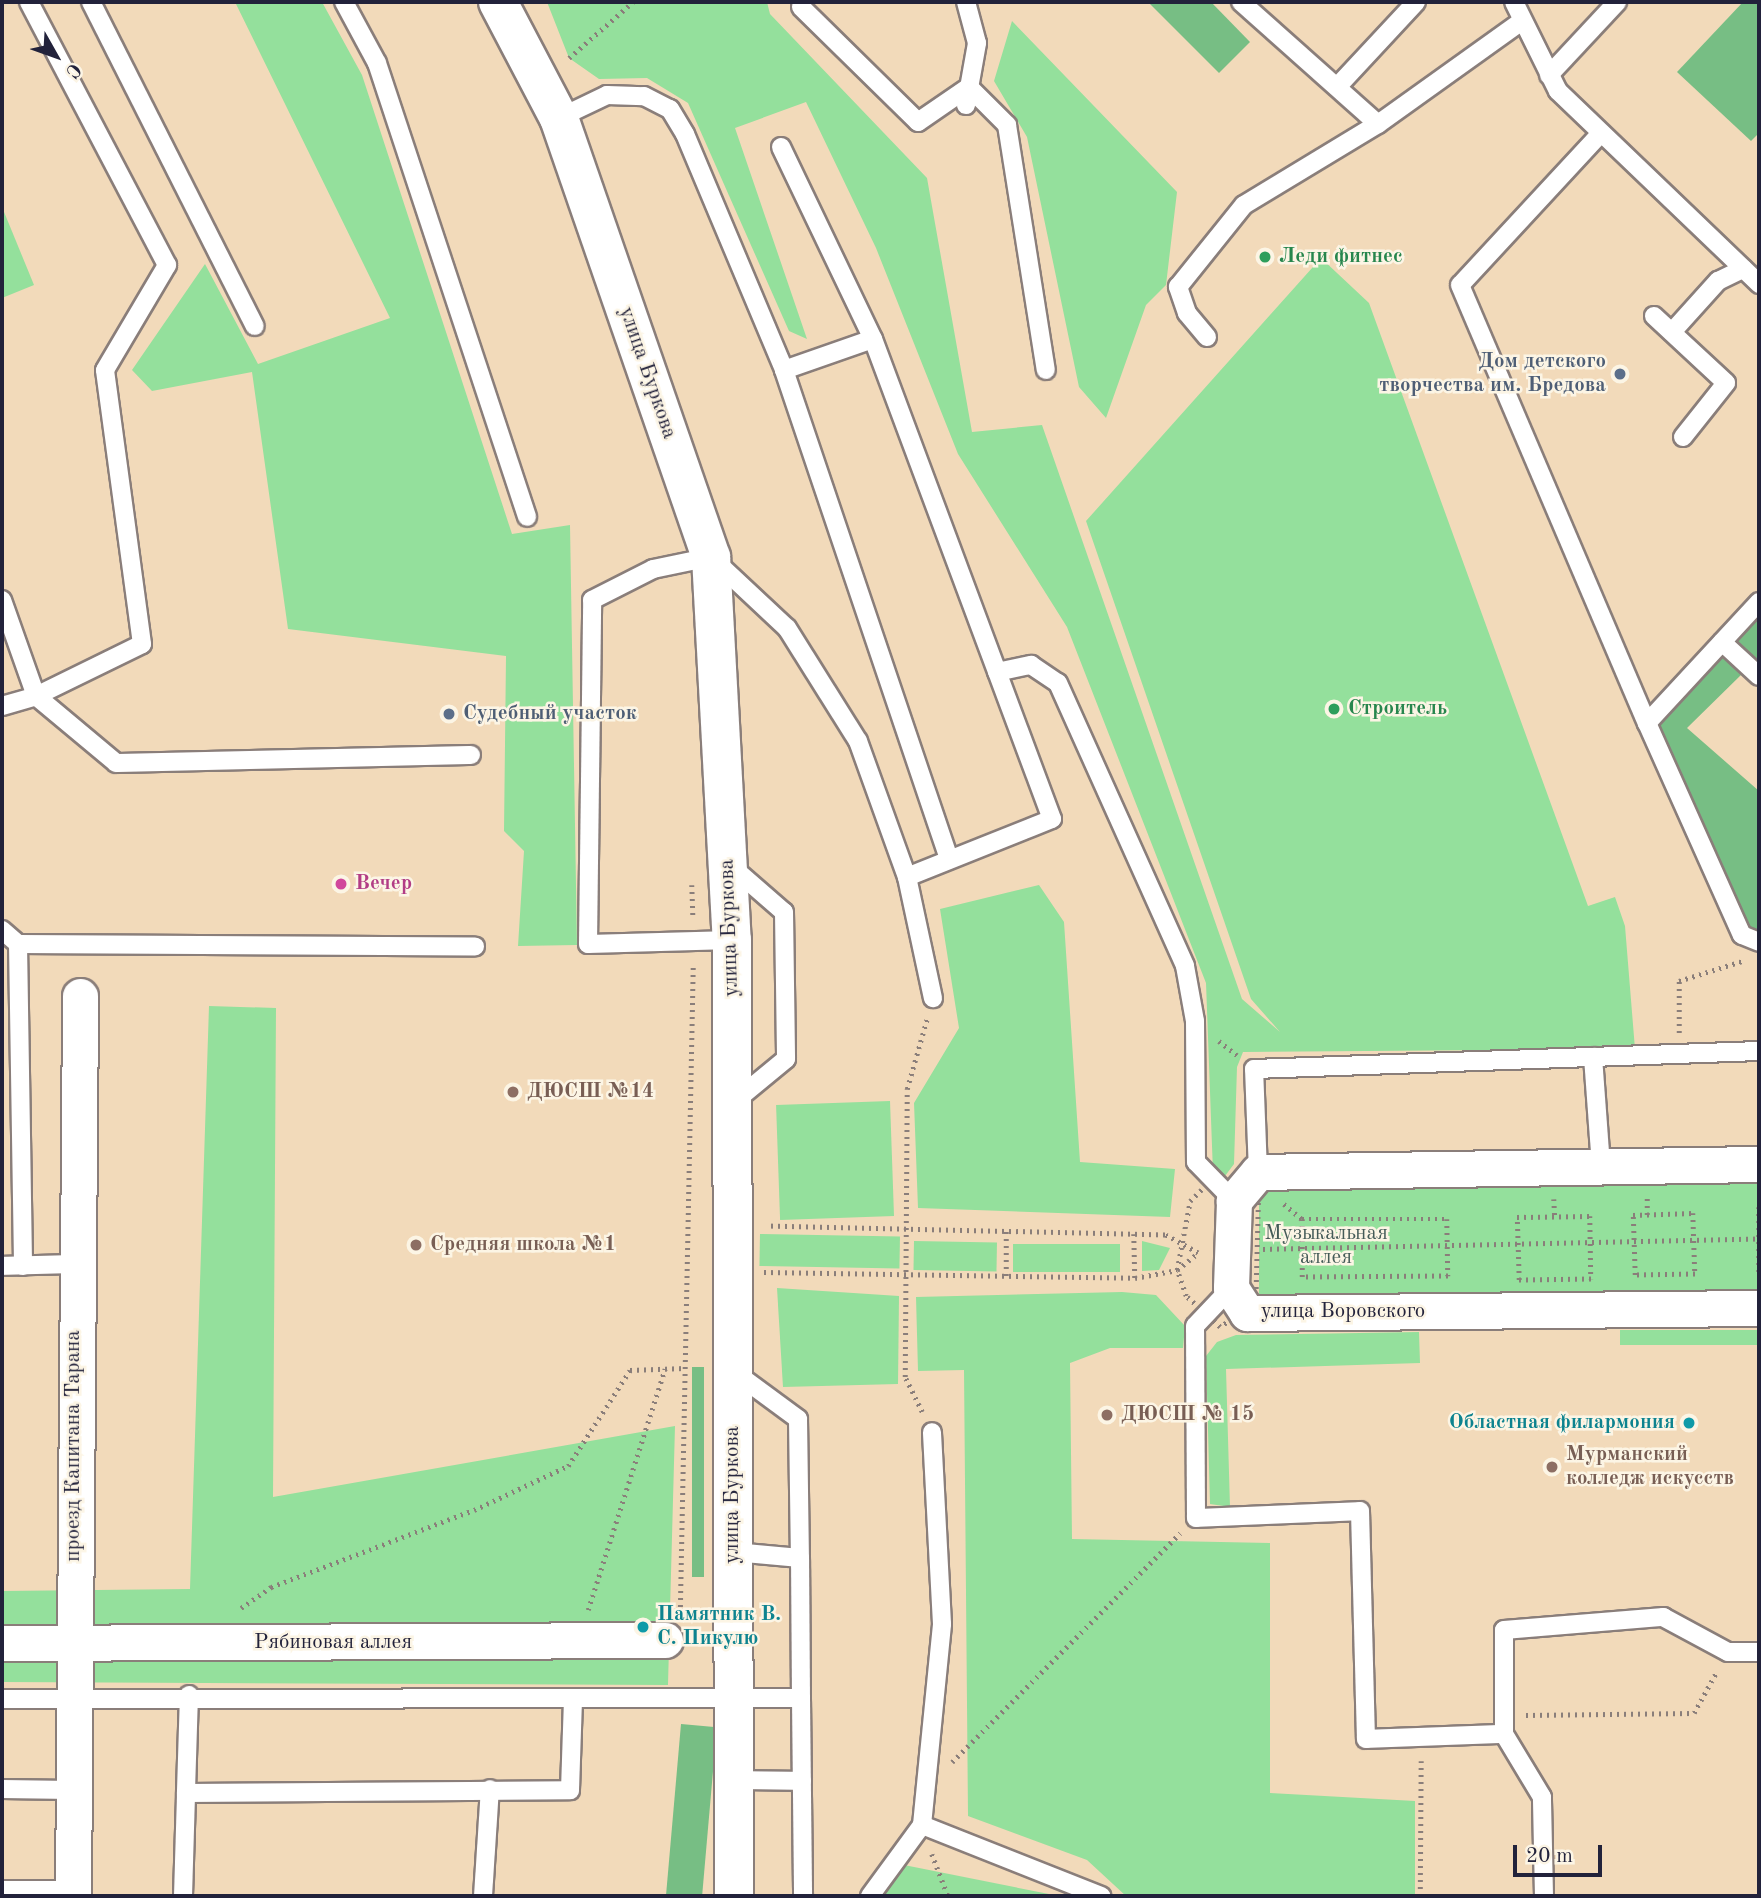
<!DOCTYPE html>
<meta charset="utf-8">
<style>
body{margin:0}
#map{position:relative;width:1761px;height:1898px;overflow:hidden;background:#f2daba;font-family:"Old Standard TT",serif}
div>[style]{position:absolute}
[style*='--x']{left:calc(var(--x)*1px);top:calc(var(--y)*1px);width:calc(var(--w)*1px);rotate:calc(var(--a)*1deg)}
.green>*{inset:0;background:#94e09c;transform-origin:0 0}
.forest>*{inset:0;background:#77be84;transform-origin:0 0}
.path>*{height:4.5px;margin-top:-2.25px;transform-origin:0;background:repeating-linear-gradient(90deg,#8a7e7a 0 2px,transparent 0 7px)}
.roads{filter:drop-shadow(2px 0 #8a7e7a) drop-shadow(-2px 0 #8a7e7a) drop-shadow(0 2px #8a7e7a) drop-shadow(0 -2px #8a7e7a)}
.lane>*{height:18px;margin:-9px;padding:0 9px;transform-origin:9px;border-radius:9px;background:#fff}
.street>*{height:35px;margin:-17.5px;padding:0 17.5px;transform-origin:17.5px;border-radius:17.5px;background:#fff}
.secondary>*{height:38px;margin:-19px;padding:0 19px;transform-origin:19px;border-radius:19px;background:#fff}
.dots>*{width:19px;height:19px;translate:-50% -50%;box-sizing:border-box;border:4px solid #fcf5e5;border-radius:50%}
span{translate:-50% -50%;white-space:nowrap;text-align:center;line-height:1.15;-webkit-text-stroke:5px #fcf5e5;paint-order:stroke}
.leisure-label{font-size:21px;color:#27864d;font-weight:700}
.left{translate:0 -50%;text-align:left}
.service-label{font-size:21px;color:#4e5e75;font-weight:700}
.right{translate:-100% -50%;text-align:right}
.street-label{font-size:21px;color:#22223b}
.hotel-label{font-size:21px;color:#b23c85;font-weight:700}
.education-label{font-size:21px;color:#785e54;font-weight:700}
.park-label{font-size:21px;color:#445b58}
.culture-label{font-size:21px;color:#0d838f;font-weight:700}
.frame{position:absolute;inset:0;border:4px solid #22223b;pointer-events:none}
.north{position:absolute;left:21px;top:21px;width:70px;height:70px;-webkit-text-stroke:5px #fcf5e5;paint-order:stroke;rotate:130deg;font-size:19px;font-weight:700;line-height:28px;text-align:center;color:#22223b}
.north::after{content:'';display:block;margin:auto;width:24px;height:32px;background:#22223b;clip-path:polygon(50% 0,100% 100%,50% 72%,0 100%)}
.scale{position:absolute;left:1513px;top:1845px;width:89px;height:32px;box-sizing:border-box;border:4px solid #22223b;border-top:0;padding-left:9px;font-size:21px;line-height:24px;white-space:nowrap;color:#22223b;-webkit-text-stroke:5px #fcf5e5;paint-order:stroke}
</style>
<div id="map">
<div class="green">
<div style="clip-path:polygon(235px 2px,322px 2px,362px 75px,512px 534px,570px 525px,577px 945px,518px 946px,524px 851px,504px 831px,506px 656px,288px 629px,252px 372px,152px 391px,132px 370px,205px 264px,258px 364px,390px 318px)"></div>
<div style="clip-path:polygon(547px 2px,767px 2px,770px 14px,927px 178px,972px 432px,1042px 425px,1242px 999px,1280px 1032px,1251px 999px,1086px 521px,1321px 258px,1369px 303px,1588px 906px,1615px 897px,1625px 926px,1635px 1049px,1243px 1052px,1237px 1067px,1234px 1164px,1225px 1176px,1213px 1173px,1206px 983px,1067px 627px,958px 454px,876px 248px,806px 102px,735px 128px,807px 339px,789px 331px,688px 103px,647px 78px,599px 79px,569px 58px)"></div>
<div style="clip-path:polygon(1012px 21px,1177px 192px,1166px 285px,1146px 305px,1106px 418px,1079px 387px,1027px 137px,994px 81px)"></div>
<div style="clip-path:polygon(2px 207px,34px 285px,2px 298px)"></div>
<div style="clip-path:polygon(1039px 885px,1064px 922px,1080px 1162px,1175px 1169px,1170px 1217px,918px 1208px,914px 1103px,959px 1028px,940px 909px)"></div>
<div style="clip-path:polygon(209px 1006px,276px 1008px,273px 1497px,675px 1426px,668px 1685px,2px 1682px,2px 1591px,190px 1589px)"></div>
<div style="left:890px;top:1101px;width:115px;height:114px;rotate:88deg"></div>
<div style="left:1759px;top:1181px;width:114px;height:500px;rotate:90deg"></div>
<div style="left:760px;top:1234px;width:140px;height:32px;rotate:1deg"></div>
<div style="left:914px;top:1241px;width:83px;height:29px;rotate:1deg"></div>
<div style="clip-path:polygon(1142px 1241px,1170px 1248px,1159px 1270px,1142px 1271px)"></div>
<div style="left:1120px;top:1244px;width:28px;height:107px;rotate:90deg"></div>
<div style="clip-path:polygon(777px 1288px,899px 1296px,898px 1384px,783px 1387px)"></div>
<div style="clip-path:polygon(1122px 1292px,1156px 1295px,1185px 1326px,1183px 1348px,1110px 1348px,1070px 1363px,1072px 1539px,1270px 1543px,1270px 1793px,1415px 1801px,1415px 1896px,1126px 1896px,1087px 1860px,968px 1816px,964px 1370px,918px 1371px,916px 1297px)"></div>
<div style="left:1620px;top:1330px;width:139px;height:15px"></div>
<div style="clip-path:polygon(1419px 1332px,1420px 1363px,1226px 1369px,1230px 1507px,1210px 1504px,1206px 1356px,1217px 1342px,1236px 1335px)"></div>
<div style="clip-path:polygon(899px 1864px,1059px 1896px,880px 1896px)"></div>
</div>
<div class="forest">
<div style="clip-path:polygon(1148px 2px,1211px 2px,1250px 42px,1219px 73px)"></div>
<div style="clip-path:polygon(1743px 2px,1759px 2px,1759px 133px,1751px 141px,1677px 72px)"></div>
<div style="clip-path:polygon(1759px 617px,1759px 666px,1735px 642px)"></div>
<div style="clip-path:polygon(1723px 657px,1742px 674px,1687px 728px,1759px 791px,1759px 942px,1742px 935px,1656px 724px)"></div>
<div style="left:692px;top:1367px;width:12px;height:210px"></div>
<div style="left:681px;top:1724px;width:36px;height:172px;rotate:5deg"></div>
</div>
<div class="path">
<div style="--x:569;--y:58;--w:85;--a:-41.2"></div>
<div style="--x:692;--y:885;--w:33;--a:88"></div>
<div style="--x:1679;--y:1033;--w:52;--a:-90"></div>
<div style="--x:1679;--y:981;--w:66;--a:-17.6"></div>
<div style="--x:1219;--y:1041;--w:23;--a:38"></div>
<div style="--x:1211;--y:1180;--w:38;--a:2"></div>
<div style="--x:1249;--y:1181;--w:13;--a:39"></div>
<div style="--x:1259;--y:1189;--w:116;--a:91.5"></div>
<div style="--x:1256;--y:1305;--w:42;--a:148.6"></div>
<div style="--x:1220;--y:1327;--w:46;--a:-137.6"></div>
<div style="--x:1186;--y:1296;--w:28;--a:-109"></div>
<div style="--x:1177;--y:1270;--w:70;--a:-79.3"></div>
<div style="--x:1190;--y:1201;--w:30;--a:-45"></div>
<div style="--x:1554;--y:1199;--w:17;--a:87"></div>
<div style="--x:1284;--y:1204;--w:23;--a:40"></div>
<div style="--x:1759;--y:1207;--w:65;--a:90"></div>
<div style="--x:1693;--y:1213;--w:61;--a:88.1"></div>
<div style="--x:1695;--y:1274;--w:60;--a:179"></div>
<div style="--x:1635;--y:1275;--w:60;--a:-91.9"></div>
<div style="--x:1633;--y:1215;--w:60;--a:-1.9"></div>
<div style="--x:1647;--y:1215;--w:17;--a:-90"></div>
<div style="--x:1590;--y:1216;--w:63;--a:89.1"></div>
<div style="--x:1591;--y:1279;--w:72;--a:179.2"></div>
<div style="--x:1519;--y:1280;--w:63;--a:-91.8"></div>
<div style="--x:1517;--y:1217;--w:73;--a:-0.8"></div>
<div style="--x:1302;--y:1219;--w:145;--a:0"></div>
<div style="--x:1447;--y:1219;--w:57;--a:89"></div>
<div style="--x:1448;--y:1276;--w:146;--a:179.6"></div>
<div style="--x:1302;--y:1277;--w:58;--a:-90"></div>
<div style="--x:1134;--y:1234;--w:44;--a:88.7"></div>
<div style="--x:1263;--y:1249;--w:496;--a:-1.2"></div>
<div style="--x:764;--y:1272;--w:371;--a:0.9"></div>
<div style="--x:1135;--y:1278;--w:43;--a:-10.8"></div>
<div style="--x:1177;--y:1270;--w:27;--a:-39"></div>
<div style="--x:1198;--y:1253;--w:38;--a:-151"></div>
<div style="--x:1165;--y:1235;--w:399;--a:-178.7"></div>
<div style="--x:1006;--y:1276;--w:45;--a:-90"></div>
<div style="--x:922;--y:1412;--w:39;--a:-116"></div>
<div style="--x:905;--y:1377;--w:288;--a:-89.6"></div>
<div style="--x:907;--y:1089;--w:73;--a:-74.1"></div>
<div style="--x:241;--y:1608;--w:37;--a:-35"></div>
<div style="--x:271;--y:1587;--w:217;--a:-20.8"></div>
<div style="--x:474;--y:1510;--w:104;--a:-25.1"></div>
<div style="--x:568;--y:1466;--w:114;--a:-57.1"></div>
<div style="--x:630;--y:1370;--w:55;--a:-2.1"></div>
<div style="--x:588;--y:1610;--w:253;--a:-72.3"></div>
<div style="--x:680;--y:1614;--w:649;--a:-88.85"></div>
<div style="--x:1526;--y:1715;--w:168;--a:-0.7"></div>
<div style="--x:1694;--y:1713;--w:48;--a:-61.3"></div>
<div style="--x:952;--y:1762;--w:323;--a:-45.1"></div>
<div style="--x:932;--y:1854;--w:45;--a:69.1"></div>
<div style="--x:1420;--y:1896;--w:135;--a:-89.6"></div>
</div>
<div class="roads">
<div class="lane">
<div style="--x:91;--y:2;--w:363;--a:63.2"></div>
<div style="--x:344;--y:2;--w:69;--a:61.6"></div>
<div style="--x:377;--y:63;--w:478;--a:71.7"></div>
<div style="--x:1241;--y:2;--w:183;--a:41.7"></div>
<div style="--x:1514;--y:2;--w:99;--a:63.7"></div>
<div style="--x:1558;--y:91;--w:279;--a:43.8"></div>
<div style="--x:801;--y:7;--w:164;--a:44.5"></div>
<div style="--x:918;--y:122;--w:62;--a:-34.5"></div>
<div style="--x:969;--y:87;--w:54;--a:45"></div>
<div style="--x:1007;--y:125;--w:248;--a:81"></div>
<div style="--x:1549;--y:75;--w:100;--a:-47"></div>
<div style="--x:1337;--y:87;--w:116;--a:-47.1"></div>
<div style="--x:966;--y:105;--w:63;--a:-79.9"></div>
<div style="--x:977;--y:43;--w:42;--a:-105"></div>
<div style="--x:559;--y:118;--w:53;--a:-25.6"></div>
<div style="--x:607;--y:95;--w:37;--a:2"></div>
<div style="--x:644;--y:96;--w:29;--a:27"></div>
<div style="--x:670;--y:109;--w:29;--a:59"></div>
<div style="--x:685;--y:134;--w:256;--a:67.2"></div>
<div style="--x:784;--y:370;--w:516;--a:71.35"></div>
<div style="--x:1601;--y:133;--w:207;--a:132.8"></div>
<div style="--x:1460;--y:285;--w:476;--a:66.9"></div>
<div style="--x:781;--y:147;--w:213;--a:64.4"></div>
<div style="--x:1654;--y:316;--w:98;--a:42.9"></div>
<div style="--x:1726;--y:383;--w:69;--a:128.5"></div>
<div style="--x:1672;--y:332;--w:69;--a:-48"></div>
<div style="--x:1718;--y:281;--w:28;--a:-26"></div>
<div style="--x:1207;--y:337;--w:31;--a:-130"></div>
<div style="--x:1187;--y:313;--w:28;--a:-109"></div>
<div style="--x:1178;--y:287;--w:105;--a:-51.2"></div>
<div style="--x:1244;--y:205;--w:157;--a:-31.2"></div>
<div style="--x:1378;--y:124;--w:177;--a:-35.6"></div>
<div style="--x:784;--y:370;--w:94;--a:-19.2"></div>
<div style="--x:873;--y:339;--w:512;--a:69.55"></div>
<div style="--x:1052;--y:819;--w:156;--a:158.2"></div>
<div style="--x:2;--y:600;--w:102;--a:70.5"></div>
<div style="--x:36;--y:696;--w:118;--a:-26.1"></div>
<div style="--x:142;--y:644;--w:276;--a:-97.7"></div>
<div style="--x:105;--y:370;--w:122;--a:-59.4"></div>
<div style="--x:167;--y:265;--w:297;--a:-117.7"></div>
<div style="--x:1759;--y:602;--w:165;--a:132.8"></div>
<div style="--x:1647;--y:723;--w:232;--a:65.9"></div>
<div style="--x:1742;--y:935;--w:18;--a:22"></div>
<div style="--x:1722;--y:642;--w:50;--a:42.6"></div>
<div style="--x:997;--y:672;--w:35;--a:-12"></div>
<div style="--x:1031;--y:665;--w:32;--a:34"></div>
<div style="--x:1058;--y:683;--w:310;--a:65.8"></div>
<div style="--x:1185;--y:966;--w:56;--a:79.7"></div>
<div style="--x:1195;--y:1021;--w:141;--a:89.6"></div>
<div style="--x:1196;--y:1162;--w:54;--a:45.7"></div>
<div style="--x:2;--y:706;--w:35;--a:-16"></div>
<div style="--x:36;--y:696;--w:104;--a:39.9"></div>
<div style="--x:116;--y:763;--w:355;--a:-1.3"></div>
<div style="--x:731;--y:866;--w:70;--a:41"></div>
<div style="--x:784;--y:912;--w:147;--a:89.2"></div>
<div style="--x:786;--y:1059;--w:66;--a:140.5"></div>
<div style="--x:2;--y:930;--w:21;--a:41"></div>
<div style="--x:18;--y:944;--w:322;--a:89.1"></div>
<div style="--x:732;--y:940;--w:144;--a:178.4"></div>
<div style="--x:588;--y:944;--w:344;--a:-89.3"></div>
<div style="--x:592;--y:600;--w:68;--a:-26.9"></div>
<div style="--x:653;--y:569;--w:59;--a:-11.7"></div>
<div style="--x:711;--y:557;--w:104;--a:43.1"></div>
<div style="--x:787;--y:628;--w:133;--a:57.9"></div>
<div style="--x:858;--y:741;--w:145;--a:70.2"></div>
<div style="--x:907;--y:877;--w:124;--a:77.9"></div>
<div style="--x:18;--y:944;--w:457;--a:0.3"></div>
<div style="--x:1593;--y:1057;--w:110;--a:85.8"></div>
<div style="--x:1258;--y:1172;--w:103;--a:-92.2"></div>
<div style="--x:1254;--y:1069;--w:505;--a:-2.04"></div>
<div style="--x:2;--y:1266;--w:72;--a:-1.6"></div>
<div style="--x:1231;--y:1288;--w:52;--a:133.5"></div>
<div style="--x:1195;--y:1326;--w:192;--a:89.7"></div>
<div style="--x:1196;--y:1518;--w:164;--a:-2.4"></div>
<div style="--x:1360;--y:1511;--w:228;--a:88.5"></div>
<div style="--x:1366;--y:1739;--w:138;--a:-2.1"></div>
<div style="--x:733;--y:1371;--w:81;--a:36.4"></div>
<div style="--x:798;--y:1419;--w:139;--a:89.2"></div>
<div style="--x:800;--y:1558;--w:66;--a:-174.8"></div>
<div style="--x:189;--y:1695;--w:98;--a:91.8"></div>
<div style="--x:186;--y:1793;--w:384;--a:-0.4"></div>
<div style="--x:570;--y:1790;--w:90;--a:-88.1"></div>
<div style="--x:801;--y:1698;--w:198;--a:89.4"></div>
<div style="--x:2;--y:1699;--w:799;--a:-0.07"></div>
<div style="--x:801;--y:1698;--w:140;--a:-90.4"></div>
<div style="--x:734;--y:1780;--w:68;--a:0.8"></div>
<div style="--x:2;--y:1789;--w:70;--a:0.8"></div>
<div style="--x:922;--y:1825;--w:193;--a:21.6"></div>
<div style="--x:2;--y:1890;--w:71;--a:0"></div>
<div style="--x:183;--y:1896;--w:103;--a:-88.3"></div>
<div style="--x:483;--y:1896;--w:107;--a:-86.3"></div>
<div style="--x:870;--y:1896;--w:88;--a:-53.8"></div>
<div style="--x:922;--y:1825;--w:202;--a:-84.3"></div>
<div style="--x:942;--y:1624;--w:192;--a:-93"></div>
<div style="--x:1544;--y:1896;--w:99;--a:-91.2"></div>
<div style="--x:1542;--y:1797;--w:74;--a:-121.1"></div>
<div style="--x:1504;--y:1734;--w:104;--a:-90"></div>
<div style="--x:1504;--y:1630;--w:160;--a:-4.7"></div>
<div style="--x:1663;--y:1617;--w:74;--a:28.3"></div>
<div style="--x:1728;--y:1652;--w:31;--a:0"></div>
</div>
<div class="street">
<div style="--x:1759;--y:1164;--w:501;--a:179.09"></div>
<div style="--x:1258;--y:1172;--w:38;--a:130"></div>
<div style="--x:1234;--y:1201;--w:87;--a:92"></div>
<div style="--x:1231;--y:1288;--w:30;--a:57"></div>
<div style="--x:1247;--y:1313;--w:512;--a:-0.56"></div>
<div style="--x:2;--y:1643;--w:663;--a:-0.26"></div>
<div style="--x:73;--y:1896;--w:900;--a:-89.55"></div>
</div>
<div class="secondary">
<div style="--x:498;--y:2;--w:131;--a:62.3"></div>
<div style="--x:559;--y:118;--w:465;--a:70.9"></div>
<div style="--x:711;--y:557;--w:384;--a:86.9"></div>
<div style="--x:732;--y:940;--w:956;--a:89.88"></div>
</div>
</div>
<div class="dots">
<div style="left:1265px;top:257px;background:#2e9e5b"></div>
<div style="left:1620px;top:374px;background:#5c6f8a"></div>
<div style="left:1334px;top:709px;background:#2e9e5b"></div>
<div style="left:449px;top:714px;background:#5c6f8a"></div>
<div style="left:341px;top:884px;background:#d1479c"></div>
<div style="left:513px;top:1092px;background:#8d6e63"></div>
<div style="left:416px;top:1245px;background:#8d6e63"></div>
<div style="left:1107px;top:1415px;background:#8d6e63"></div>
<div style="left:1689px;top:1423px;background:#0f9aa8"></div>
<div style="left:1552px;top:1467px;background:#8d6e63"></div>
<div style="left:643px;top:1627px;background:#0f9aa8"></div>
</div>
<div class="leisure-label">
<span class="left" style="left:1279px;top:257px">Леди фитнес</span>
<span class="left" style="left:1348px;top:709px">Строитель</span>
</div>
<div class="service-label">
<span class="right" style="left:1606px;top:374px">Дом детского<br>творчества им. Бредова</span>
<span class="left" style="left:463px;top:714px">Судебный участок</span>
</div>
<div class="street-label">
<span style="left:647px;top:373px;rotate:71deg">улица Буркова</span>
<span style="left:730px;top:928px;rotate:-92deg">улица Буркова</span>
<span style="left:1343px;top:1312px">улица Воровского</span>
<span style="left:74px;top:1446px;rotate:-90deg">проезд Капитана Тарана</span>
<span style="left:733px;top:1495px;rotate:-90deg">улица Буркова</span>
<span style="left:333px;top:1643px">Рябиновая аллея</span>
</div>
<div class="hotel-label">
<span class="left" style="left:355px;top:884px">Вечер</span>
</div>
<div class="education-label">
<span class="left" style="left:527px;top:1092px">ДЮСШ №14</span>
<span class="left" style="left:430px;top:1245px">Средняя школа №1</span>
<span class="left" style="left:1121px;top:1415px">ДЮСШ № 15</span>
<span class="left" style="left:1566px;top:1467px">Мурманский<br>колледж искусств</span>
</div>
<div class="park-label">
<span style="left:1326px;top:1246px">Музыкальная<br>аллея</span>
</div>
<div class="culture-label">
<span class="right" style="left:1675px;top:1423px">Областная филармония</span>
<span class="left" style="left:657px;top:1627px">Памятник В.<br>С. Пикулю</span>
</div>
<div class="frame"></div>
<div class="north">С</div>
<div class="scale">20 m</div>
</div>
